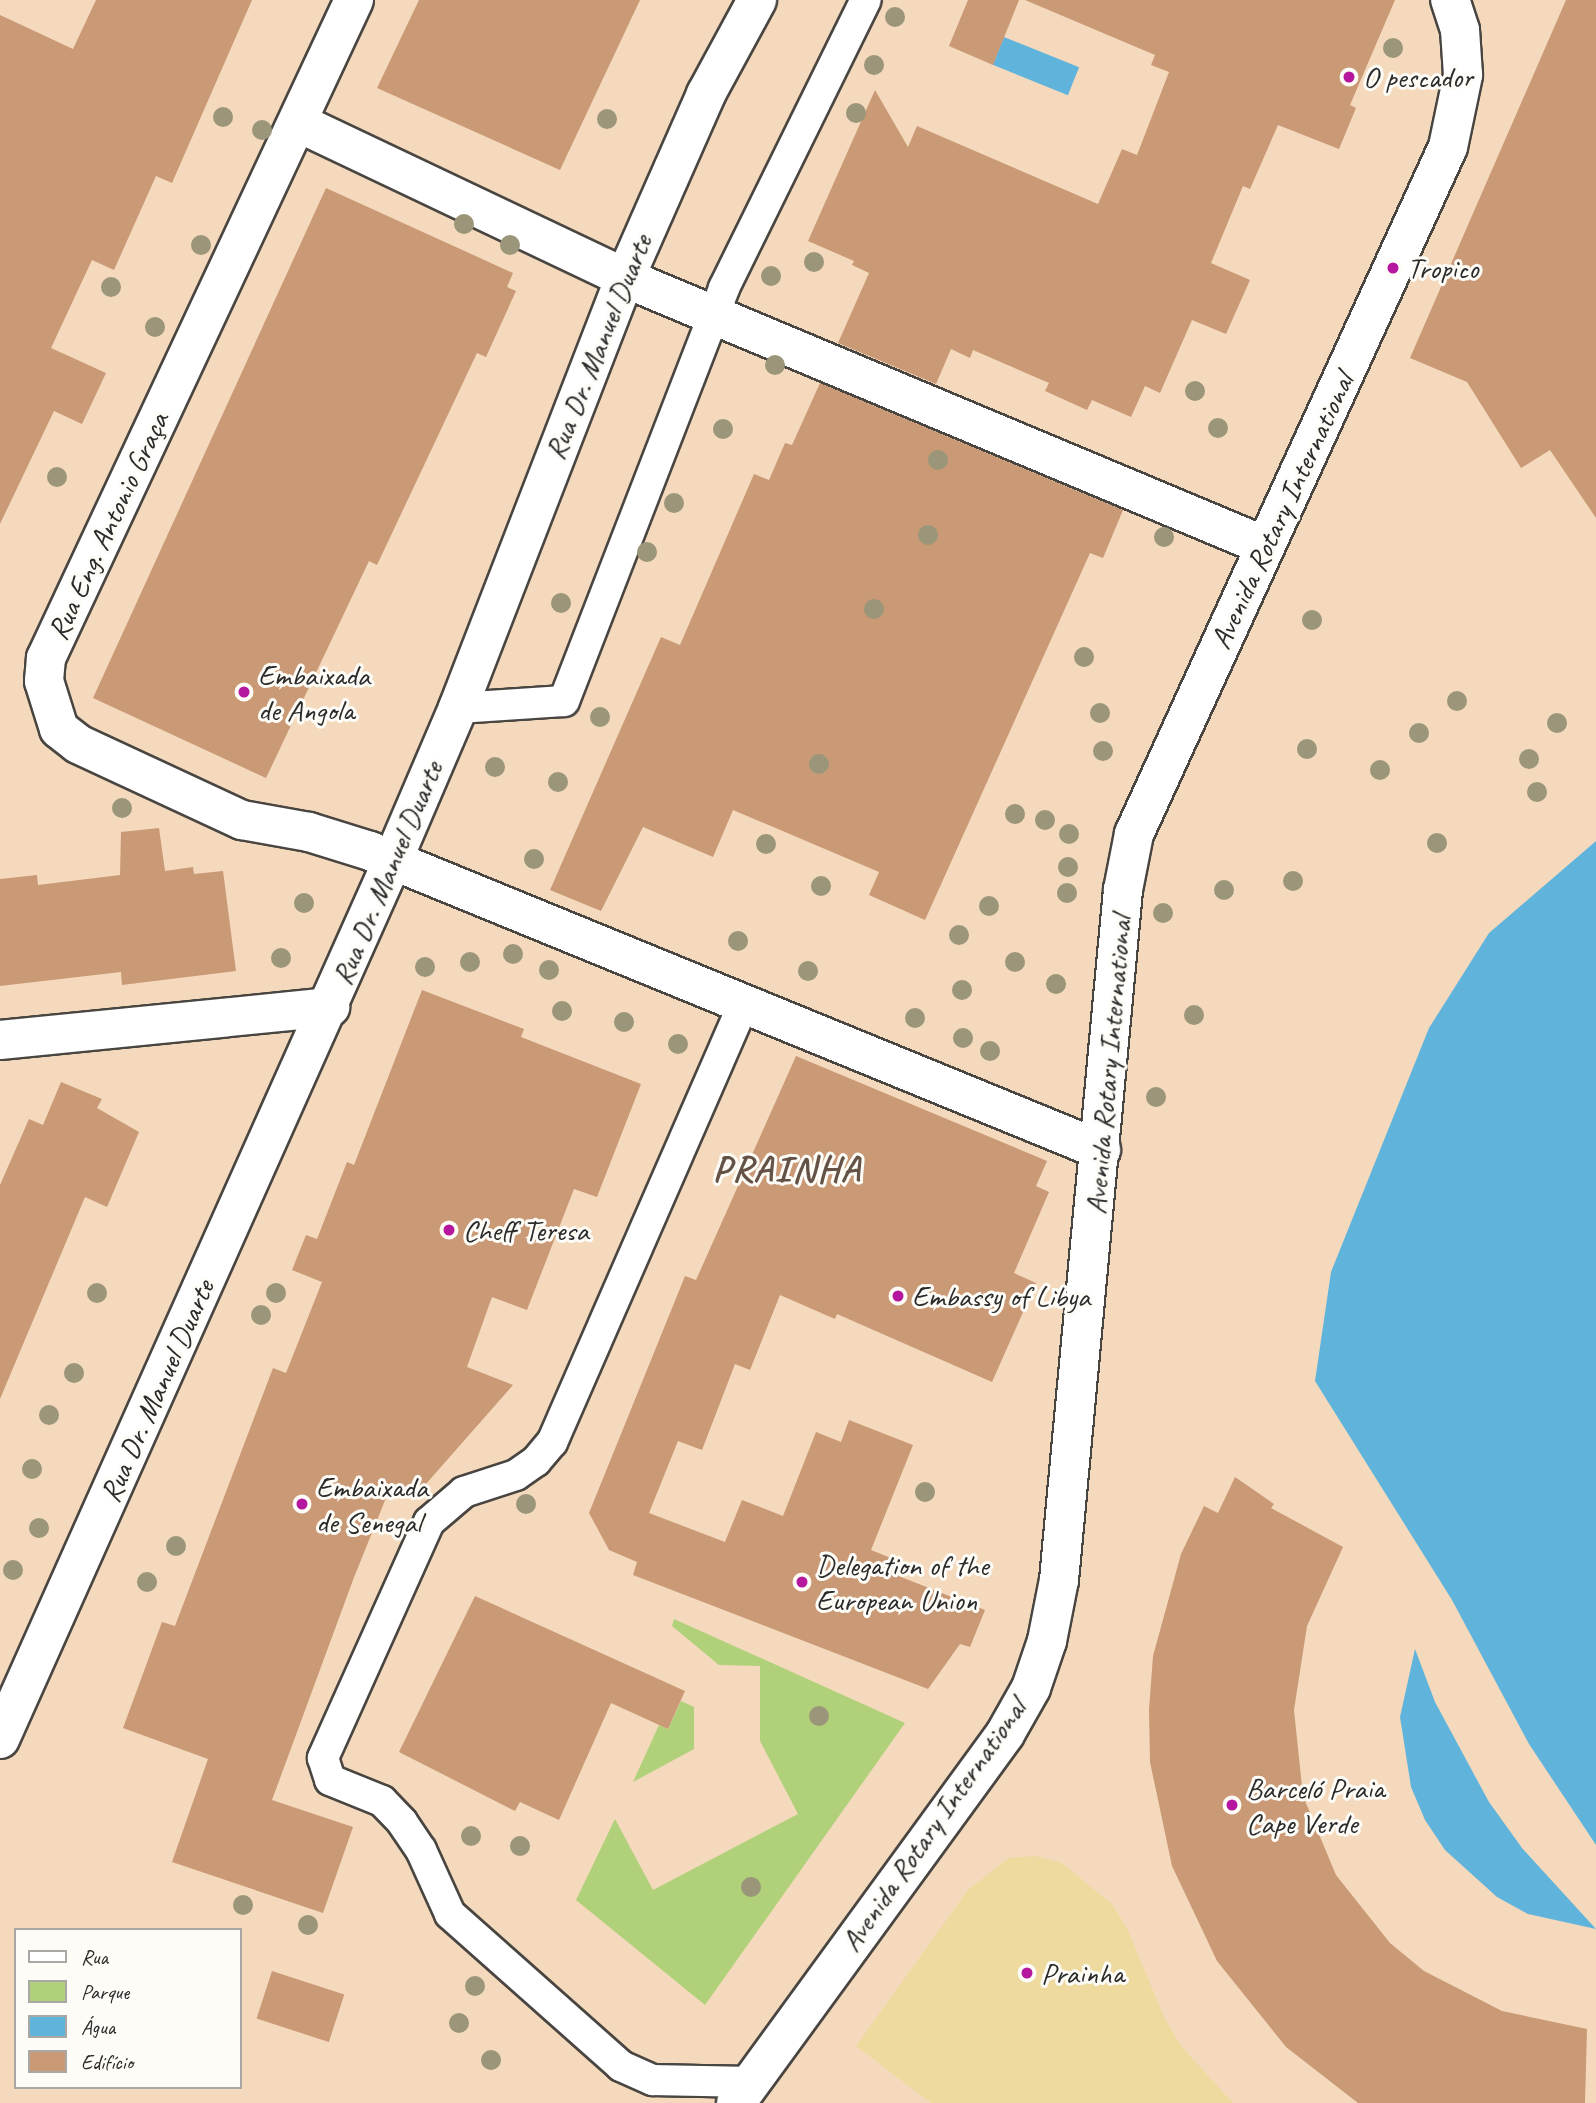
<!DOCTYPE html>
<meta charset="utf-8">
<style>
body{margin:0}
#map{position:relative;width:1596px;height:2103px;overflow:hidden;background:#f4d9bc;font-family:Caveat,sans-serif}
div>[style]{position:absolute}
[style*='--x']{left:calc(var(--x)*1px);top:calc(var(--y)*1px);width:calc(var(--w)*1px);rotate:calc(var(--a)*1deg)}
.green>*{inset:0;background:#b0d179}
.sand>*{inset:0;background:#eeda9e}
.water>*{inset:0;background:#60b4dc;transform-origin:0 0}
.building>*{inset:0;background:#ca9976;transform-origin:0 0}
.roads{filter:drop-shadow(2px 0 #494541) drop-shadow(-2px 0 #494541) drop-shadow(0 2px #494541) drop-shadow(0 -2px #494541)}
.service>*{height:30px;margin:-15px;padding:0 15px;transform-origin:15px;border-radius:15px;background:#fff}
.minor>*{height:38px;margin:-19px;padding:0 19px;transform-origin:19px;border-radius:19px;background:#fff}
.tertiary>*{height:38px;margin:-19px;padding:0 19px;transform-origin:19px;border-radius:19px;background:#fff}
.trees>*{width:20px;height:20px;margin:-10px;border-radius:50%;background:#9b9579}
.dots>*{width:19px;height:19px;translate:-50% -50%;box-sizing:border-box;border:4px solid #fdfcf7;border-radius:50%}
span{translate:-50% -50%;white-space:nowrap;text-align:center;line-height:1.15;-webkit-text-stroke:6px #fdfcf7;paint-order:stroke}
.poi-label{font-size:30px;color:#2b2b2b}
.left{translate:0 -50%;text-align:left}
.street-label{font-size:30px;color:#2b2b2b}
.district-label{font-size:37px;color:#635245;font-weight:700;letter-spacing:2px}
.legend{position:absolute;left:14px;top:1928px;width:228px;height:161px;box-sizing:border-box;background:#fdfcf7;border:2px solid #a9a8a5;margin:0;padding:9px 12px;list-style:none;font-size:21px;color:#2b2b2b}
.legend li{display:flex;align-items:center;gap:14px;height:35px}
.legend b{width:35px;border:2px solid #a9a8a5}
</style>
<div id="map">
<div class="green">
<div style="clip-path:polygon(674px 1619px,905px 1723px,705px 2005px,576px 1900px,615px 1819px,653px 1890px,798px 1814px,760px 1741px,760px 1666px,719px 1665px,672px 1626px)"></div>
<div style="clip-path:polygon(681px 1701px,694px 1707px,694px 1749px,633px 1782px,659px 1725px,668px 1729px)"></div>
</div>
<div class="sand">
<div style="clip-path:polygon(1035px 1856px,1062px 1863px,1112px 1904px,1128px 1930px,1163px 2015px,1181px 2046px,1233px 2103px,931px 2103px,856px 2046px,968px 1890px,1009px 1858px)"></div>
</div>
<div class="water">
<div style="left:1004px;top:37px;width:81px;height:30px;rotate:22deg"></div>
<div style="clip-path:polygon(1596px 841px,1596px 1845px,1529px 1744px,1452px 1600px,1315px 1381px,1331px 1272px,1429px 1028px,1489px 933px)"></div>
<div style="clip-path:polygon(1415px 1649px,1435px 1702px,1489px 1802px,1522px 1848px,1596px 1929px,1528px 1914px,1497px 1897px,1445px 1850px,1425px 1820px,1411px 1787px,1400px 1717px)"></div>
</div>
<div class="building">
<div style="clip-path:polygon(96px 0,252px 0,172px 183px,156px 176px,114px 270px,92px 260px,51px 348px,106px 373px,82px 424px,54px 411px,0 524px,0 15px,73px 49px)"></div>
<div style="clip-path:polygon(419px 0,640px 0,560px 170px,377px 88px)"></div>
<div style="clip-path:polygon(968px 0,1019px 0,993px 65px,949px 46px)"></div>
<div style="clip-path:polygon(1025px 0,1395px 0,1350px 105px,1356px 108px,1339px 149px,1278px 125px,1250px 189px,1243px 186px,1211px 263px,1250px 280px,1226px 334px,1192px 320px,1160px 393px,1145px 386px,1131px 417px,1092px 400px,1087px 410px,1045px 391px,1049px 383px,973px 350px,970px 358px,951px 349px,936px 384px,838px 343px,869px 273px,852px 265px,854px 261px,808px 241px,875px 90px,908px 147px,917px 126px,1098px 204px,1122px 149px,1137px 155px,1169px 72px,1151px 65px,1155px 55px)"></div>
<div style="clip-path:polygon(1566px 0,1596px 0,1596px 518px,1550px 450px,1521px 468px,1467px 382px,1410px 358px)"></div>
<div style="clip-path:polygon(326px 188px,513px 273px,507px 287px,516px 291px,486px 357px,477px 353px,377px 565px,369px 561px,266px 778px,93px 698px)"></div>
<div style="clip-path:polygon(820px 383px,1123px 510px,1103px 558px,1090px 553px,925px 920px,869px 895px,879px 872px,733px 810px,713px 857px,643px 827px,601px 911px,550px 890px,661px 637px,680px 645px,754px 474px,769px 480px,785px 443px,792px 445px)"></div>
<div style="clip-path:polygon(159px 828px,165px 871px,193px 867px,194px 874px,223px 871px,236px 971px,122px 985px,121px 972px,0 986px,0 879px,37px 875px,38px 885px,120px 875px,121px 832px)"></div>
<div style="clip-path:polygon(422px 990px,524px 1029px,521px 1037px,641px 1084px,597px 1197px,574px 1189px,527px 1310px,492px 1297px,467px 1367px,513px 1385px,418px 1493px,392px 1483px,353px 1580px,272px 1800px,353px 1827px,323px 1913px,172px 1862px,208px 1759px,123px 1728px,162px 1622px,175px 1626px,273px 1368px,286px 1373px,322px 1282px,292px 1270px,306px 1235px,317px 1239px,347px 1162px,354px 1165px)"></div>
<div style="clip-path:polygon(796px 1056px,1047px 1161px,1036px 1186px,1049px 1192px,1014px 1273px,1036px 1283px,992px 1382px,837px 1314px,835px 1319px,780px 1295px,750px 1370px,735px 1364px,702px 1450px,678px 1441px,649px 1513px,725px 1542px,742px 1500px,783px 1516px,816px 1432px,841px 1442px,849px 1420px,913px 1445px,871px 1550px,901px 1562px,896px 1575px,985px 1610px,970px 1647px,960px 1644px,928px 1689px,633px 1575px,637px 1562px,609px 1550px,589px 1513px,685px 1276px,696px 1280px)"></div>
<div style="clip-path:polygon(61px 1082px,102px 1099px,97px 1108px,139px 1132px,107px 1207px,85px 1197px,0 1399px,0 1185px,29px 1119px,43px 1125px)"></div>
<div style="clip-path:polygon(1235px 1477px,1274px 1504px,1271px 1508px,1343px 1547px,1307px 1626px,1294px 1710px,1303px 1796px,1336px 1875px,1390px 1943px,1424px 1971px,1502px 2011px,1587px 2029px,1585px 2103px,1358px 2103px,1286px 2047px,1217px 1961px,1172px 1866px,1150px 1762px,1149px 1709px,1153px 1656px,1181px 1554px,1204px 1506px,1218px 1513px)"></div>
<div style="clip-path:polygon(475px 1596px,685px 1691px,668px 1729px,611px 1703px,559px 1820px,520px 1802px,515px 1811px,399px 1752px)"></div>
<div style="left:272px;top:1971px;width:76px;height:50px;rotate:18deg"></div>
</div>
<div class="roads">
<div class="service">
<div style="--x:458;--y:708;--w:106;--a:-3.8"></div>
<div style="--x:564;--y:701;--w:443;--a:-68.8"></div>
<div style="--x:724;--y:288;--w:321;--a:-63.8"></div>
<div style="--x:744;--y:1003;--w:479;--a:113.6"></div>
<div style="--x:552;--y:1442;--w:25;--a:130"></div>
<div style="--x:536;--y:1461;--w:24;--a:145"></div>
<div style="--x:516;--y:1475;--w:55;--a:161.9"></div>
<div style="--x:464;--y:1492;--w:46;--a:139.4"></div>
<div style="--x:429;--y:1522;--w:259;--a:114.2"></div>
<div style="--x:323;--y:1758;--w:23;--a:72"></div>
<div style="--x:330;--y:1780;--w:56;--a:22"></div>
<div style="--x:382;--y:1801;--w:29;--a:46"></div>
<div style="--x:402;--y:1822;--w:34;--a:56"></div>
<div style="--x:421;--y:1850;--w:70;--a:65.6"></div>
<div style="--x:450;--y:1914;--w:229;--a:41.6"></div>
<div style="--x:621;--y:2066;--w:35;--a:24"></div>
<div style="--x:653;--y:2080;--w:98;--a:1.2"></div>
</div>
<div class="minor">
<div style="--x:354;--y:0;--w:727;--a:115.08"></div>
<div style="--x:46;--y:658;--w:23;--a:95"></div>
<div style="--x:44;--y:681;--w:50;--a:72.6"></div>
<div style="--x:59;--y:729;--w:24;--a:38"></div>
<div style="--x:78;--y:744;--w:181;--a:24.9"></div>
<div style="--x:242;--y:820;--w:68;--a:10.2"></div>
<div style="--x:309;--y:832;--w:64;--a:17.3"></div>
<div style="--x:370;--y:851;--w:790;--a:22.25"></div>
<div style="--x:299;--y:123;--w:361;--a:25.4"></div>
<div style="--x:625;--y:278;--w:694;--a:22.72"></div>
<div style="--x:0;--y:1040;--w:332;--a:-5.7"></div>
<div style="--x:736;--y:2103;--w:457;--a:-53.9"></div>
<div style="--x:1005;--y:1734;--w:53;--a:-60.5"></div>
<div style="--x:1031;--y:1688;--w:50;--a:-71.2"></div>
<div style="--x:1047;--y:1641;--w:62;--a:-78.9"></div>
<div style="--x:1059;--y:1580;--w:693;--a:-84.7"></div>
<div style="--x:1123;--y:890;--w:57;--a:-78.9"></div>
<div style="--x:1134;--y:834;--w:755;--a:-65.44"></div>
<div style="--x:1448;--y:147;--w:74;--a:-78.2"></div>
<div style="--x:1463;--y:75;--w:45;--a:-93.8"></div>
<div style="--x:1460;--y:30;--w:32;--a:-108"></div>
</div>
<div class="tertiary">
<div style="--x:0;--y:1739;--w:961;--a:-65.92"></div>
<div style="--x:392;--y:862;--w:168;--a:-66.8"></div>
<div style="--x:458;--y:708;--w:461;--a:-68.8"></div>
<div style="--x:625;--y:278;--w:201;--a:-66.2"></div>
<div style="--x:706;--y:94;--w:107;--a:-61.5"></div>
</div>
</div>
<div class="trees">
<div style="left:895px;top:17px"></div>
<div style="left:1393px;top:48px"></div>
<div style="left:874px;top:65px"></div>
<div style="left:856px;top:113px"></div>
<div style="left:223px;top:117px"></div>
<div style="left:607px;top:119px"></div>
<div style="left:262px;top:130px"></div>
<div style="left:464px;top:224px"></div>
<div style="left:201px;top:245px"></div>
<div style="left:510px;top:245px"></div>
<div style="left:814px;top:262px"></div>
<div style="left:771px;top:276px"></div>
<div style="left:111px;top:287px"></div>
<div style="left:155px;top:327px"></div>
<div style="left:775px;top:365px"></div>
<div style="left:1195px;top:391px"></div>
<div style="left:1218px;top:428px"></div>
<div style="left:723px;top:429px"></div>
<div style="left:938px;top:460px"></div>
<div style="left:57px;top:477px"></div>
<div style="left:674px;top:503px"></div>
<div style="left:928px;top:535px"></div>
<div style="left:1164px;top:537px"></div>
<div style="left:647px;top:552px"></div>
<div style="left:561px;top:603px"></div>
<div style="left:874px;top:609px"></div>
<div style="left:1312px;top:620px"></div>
<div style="left:1084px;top:657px"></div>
<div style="left:1457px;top:701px"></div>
<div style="left:1100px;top:713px"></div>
<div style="left:600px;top:717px"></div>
<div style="left:1557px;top:723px"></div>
<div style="left:1419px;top:733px"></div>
<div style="left:1307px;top:749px"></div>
<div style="left:1103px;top:751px"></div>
<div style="left:1529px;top:759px"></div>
<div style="left:819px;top:764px"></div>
<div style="left:495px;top:767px"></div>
<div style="left:1380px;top:770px"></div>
<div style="left:558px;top:782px"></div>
<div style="left:1537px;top:792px"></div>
<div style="left:122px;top:808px"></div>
<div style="left:1015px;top:814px"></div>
<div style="left:1045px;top:820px"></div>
<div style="left:1069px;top:834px"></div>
<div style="left:1437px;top:843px"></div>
<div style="left:766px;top:844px"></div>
<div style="left:534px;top:859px"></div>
<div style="left:1068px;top:867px"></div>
<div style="left:1293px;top:881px"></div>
<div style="left:821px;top:886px"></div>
<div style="left:1224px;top:890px"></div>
<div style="left:1067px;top:893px"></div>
<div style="left:304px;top:903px"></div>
<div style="left:989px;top:906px"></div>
<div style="left:1163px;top:913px"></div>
<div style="left:959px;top:935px"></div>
<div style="left:738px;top:941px"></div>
<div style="left:513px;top:954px"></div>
<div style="left:281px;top:958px"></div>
<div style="left:470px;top:962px"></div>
<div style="left:1015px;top:962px"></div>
<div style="left:425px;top:967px"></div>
<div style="left:549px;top:970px"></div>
<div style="left:808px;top:971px"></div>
<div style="left:1056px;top:984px"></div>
<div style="left:962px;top:990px"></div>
<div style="left:562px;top:1011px"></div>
<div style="left:1194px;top:1015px"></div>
<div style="left:915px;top:1018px"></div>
<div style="left:624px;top:1022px"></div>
<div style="left:963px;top:1038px"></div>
<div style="left:678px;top:1044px"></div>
<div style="left:990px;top:1051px"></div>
<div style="left:1156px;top:1097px"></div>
<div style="left:97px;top:1293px"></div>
<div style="left:276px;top:1293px"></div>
<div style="left:261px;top:1315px"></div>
<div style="left:74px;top:1373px"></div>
<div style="left:49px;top:1415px"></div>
<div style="left:32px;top:1469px"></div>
<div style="left:925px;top:1492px"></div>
<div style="left:526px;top:1504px"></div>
<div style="left:39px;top:1528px"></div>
<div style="left:176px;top:1546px"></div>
<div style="left:13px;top:1570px"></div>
<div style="left:147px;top:1582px"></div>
<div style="left:819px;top:1716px"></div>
<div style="left:471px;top:1836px"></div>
<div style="left:520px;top:1846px"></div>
<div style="left:751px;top:1887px"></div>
<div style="left:243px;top:1905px"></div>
<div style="left:308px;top:1925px"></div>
<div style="left:475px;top:1986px"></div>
<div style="left:459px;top:2023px"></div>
<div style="left:491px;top:2060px"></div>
</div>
<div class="dots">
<div style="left:1349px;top:77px;background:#b5179e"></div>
<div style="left:1393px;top:268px;background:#b5179e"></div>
<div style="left:244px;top:692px;background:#b5179e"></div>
<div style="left:449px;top:1230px;background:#b5179e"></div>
<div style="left:898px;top:1296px;background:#b5179e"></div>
<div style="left:302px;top:1504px;background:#b5179e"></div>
<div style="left:802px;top:1582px;background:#b5179e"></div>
<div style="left:1232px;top:1805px;background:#b5179e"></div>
<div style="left:1027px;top:1973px;background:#b5179e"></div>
</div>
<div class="poi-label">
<span class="left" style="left:1363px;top:77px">O pescador</span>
<span class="left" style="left:1407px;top:268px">Tropico</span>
<span class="left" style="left:258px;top:692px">Embaixada<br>de Angola</span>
<span class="left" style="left:463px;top:1230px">Cheff Teresa</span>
<span class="left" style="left:912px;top:1296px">Embassy of Libya</span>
<span class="left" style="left:316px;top:1504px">Embaixada<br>de Senegal</span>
<span class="left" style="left:816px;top:1582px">Delegation of the<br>European Union</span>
<span class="left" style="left:1246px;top:1805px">Barceló Praia<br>Cape Verde</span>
<span class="left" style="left:1041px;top:1973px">Prainha</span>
</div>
<div class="street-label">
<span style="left:598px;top:347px;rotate:-68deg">Rua Dr. Manuel Duarte</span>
<span style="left:1282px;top:511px;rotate:-65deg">Avenida Rotary International</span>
<span style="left:108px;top:526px;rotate:-65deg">Rua Eng. Antonio Graça</span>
<span style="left:387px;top:873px;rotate:-67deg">Rua Dr. Manuel Duarte</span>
<span style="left:1108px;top:1065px;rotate:-85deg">Avenida Rotary International</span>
<span style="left:157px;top:1391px;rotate:-66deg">Rua Dr. Manuel Duarte</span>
<span style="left:933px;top:1825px;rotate:-55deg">Avenida Rotary International</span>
</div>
<div class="district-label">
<span style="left:787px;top:1169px">PRAINHA</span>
</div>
<ul class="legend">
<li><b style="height:9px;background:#fff"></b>Rua</li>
<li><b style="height:19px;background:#b0d179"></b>Parque</li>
<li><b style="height:19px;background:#60b4dc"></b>Água</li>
<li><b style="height:19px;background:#ca9976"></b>Edifício</li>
</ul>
</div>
